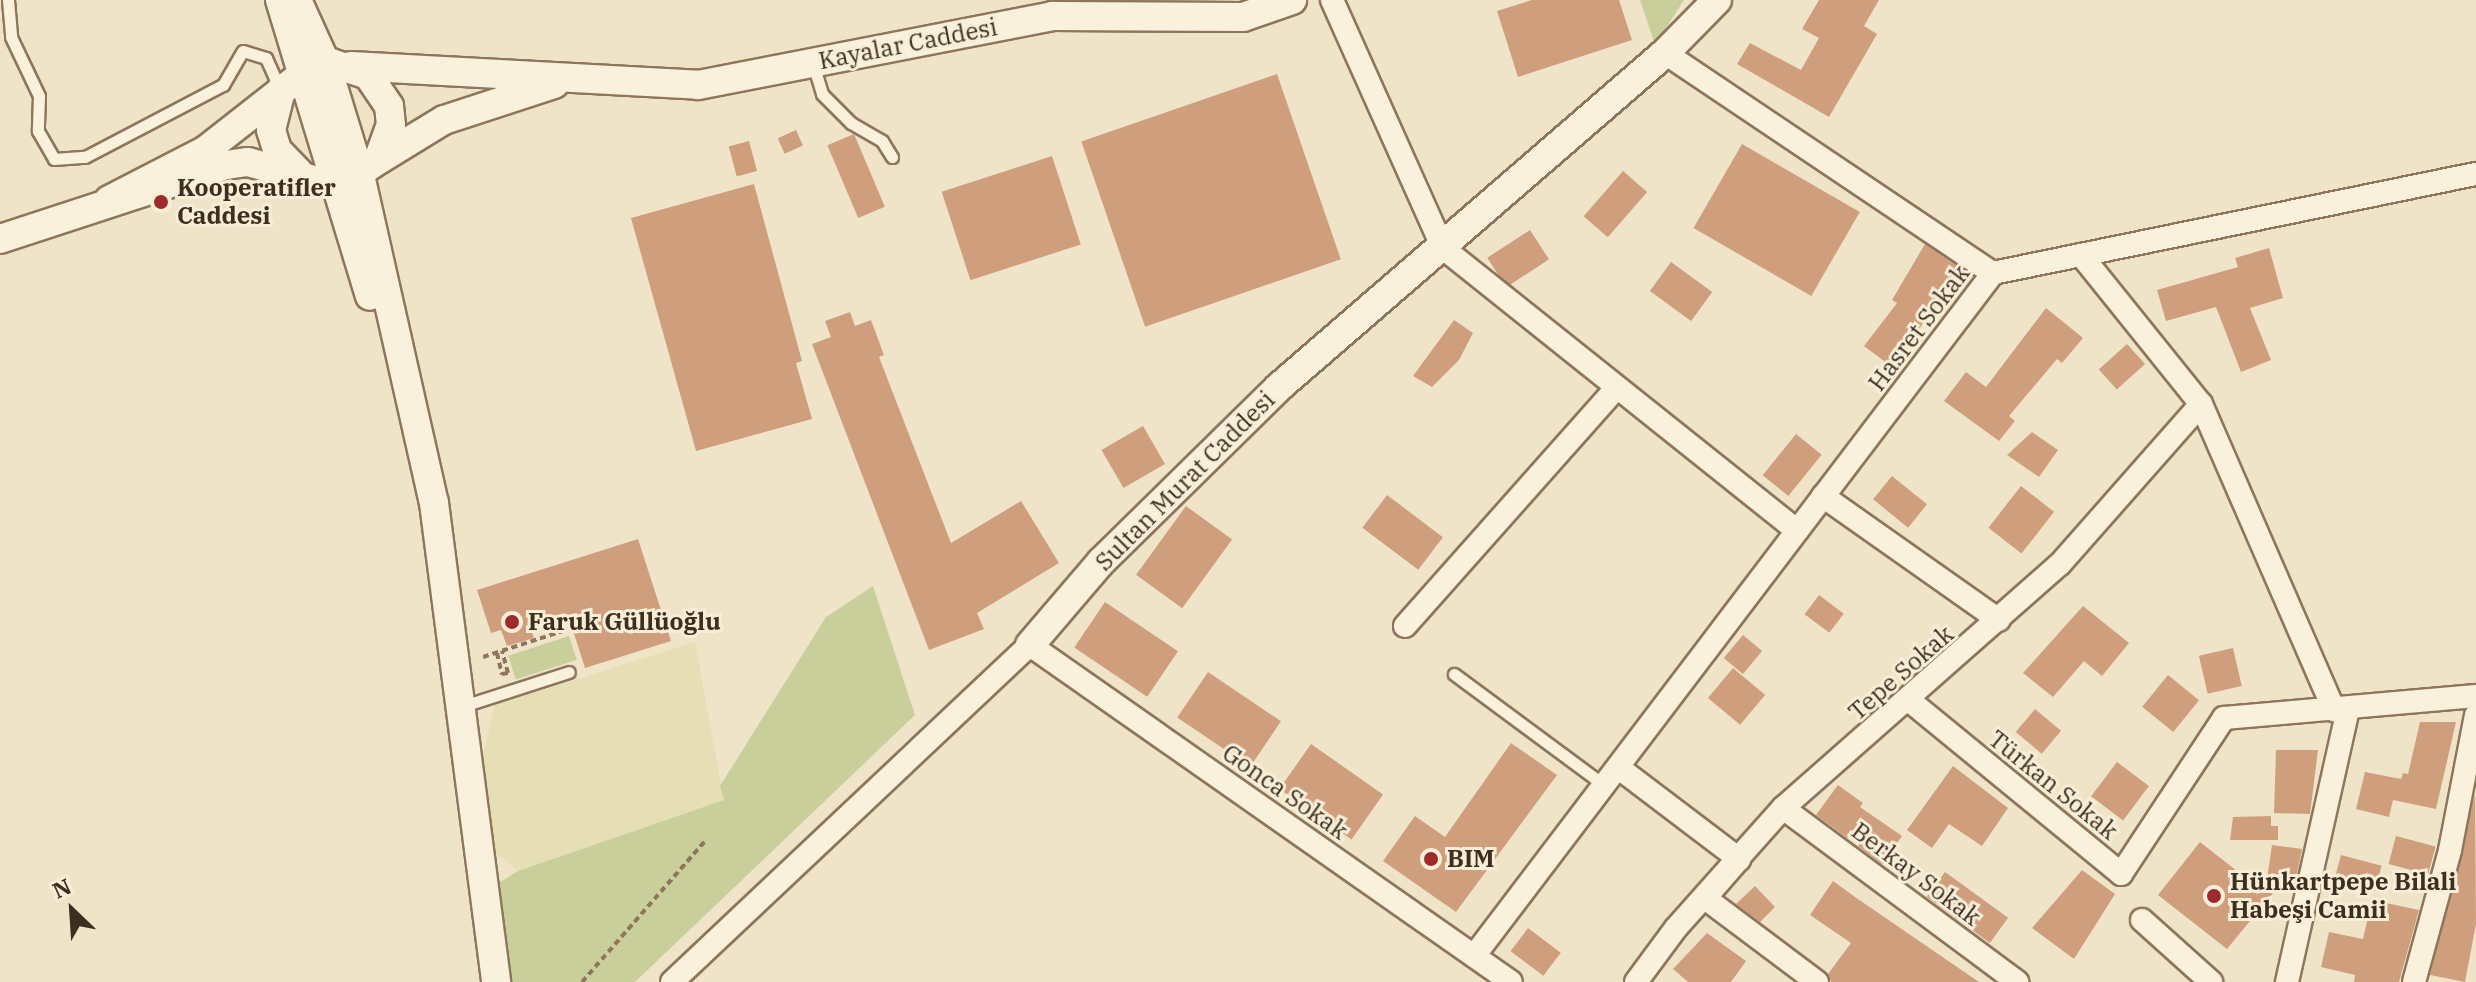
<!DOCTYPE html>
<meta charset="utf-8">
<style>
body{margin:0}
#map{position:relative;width:2476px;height:982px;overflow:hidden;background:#f0e4c8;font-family:"IBM Plex Serif",serif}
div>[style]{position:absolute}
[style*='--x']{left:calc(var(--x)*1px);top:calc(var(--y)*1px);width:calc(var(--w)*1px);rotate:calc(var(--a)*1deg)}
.farmland>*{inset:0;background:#e6deb5}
.green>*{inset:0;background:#c9cf9b;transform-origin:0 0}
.building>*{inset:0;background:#cf9f7d;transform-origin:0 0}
.path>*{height:4px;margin-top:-2px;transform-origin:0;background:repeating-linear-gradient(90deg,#8d765c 0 6px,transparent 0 10px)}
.roads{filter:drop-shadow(2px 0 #8d765c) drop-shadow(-2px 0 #8d765c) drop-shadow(0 2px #8d765c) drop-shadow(0 -2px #8d765c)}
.service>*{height:11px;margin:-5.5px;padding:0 5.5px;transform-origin:5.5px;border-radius:5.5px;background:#faf1dc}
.minor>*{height:22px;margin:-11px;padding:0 11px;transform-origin:11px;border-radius:11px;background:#faf1dc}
.tertiary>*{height:28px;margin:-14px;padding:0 14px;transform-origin:14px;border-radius:14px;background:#faf1dc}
.dots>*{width:22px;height:22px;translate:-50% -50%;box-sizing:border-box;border:4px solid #f7eed8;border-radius:50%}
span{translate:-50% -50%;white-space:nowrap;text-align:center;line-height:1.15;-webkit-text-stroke:6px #f7eed8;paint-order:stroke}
.street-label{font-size:24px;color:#3d2e20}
.poi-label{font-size:24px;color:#3d2e20;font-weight:700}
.left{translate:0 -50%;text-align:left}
.north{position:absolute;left:32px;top:870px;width:80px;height:80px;-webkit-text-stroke:6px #f7eed8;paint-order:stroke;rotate:335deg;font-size:22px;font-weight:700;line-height:32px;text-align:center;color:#3d2e20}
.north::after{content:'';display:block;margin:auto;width:28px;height:36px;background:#3d2e20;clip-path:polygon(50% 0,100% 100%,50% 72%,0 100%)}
</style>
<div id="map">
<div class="farmland">
<div style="clip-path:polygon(695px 642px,724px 800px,518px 871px,493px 850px,483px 756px,495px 705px)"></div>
</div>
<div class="green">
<div style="clip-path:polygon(1640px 0,1684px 0,1655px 45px)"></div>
<div style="clip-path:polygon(873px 586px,915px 715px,635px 982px,510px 982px,497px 884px,518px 871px,724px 800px,720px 786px,826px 617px)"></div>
<div style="left:569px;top:636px;width:25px;height:64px;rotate:72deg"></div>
</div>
<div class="building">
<div style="clip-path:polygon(1532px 0,1619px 0,1632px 40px,1518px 77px,1497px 11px)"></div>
<div style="clip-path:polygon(1819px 0,1879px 0,1864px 26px,1877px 34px,1829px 117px,1737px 64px,1750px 43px,1801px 70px,1819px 38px,1802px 29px)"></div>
<div style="left:1277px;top:74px;width:196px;height:207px;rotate:71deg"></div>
<div style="left:796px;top:130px;width:17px;height:20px;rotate:66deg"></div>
<div style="left:854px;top:134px;width:79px;height:29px;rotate:67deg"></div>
<div style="left:749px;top:141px;width:31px;height:21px;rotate:75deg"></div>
<div style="left:1742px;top:144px;width:136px;height:97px;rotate:30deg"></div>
<div style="left:1052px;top:156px;width:93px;height:116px;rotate:72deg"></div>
<div style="left:1623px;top:171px;width:32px;height:60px;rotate:41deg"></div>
<div style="clip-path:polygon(754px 184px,802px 361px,796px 363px,812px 419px,696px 451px,631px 218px)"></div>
<div style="left:1530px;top:230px;width:35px;height:51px;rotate:57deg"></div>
<div style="clip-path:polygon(1925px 244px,1962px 269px,1892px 367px,1864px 346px,1897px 303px,1892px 300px)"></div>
<div style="clip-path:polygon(2269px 248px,2283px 298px,2250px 308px,2271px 360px,2241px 372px,2216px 307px,2166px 321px,2157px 290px,2238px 267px,2235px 258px)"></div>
<div style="left:1671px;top:262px;width:51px;height:36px;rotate:36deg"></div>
<div style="clip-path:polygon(2046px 308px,2083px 338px,2062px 363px,2057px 359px,2009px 416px,2015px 421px,1999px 441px,1944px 401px,1966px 372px,1986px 387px)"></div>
<div style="clip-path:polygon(850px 312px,855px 326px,871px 320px,884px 355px,879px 357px,951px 543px,1021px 501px,1059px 563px,977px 613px,984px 629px,929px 650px,812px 344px,831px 337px,825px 321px)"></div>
<div style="clip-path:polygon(1454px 320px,1473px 333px,1459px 360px,1432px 387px,1413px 376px)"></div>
<div style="left:2127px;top:344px;width:27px;height:38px;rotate:48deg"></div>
<div style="left:1143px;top:426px;width:44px;height:48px;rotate:60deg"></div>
<div style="clip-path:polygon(2032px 432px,2058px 450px,2039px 477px,2007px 455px)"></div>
<div style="left:1796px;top:434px;width:33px;height:53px;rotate:39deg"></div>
<div style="left:1892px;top:476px;width:45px;height:30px;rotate:39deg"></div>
<div style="left:2021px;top:486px;width:42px;height:53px;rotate:38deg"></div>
<div style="left:1387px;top:495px;width:70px;height:41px;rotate:37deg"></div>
<div style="left:1186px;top:506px;width:57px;height:85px;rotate:36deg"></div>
<div style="clip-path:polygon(638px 539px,671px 641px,585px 668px,568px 615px,530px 627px,534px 638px,507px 646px,501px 630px,491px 633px,477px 590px)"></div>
<div style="left:1819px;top:595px;width:31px;height:24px;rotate:37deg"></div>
<div style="left:1105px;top:602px;width:88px;height:55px;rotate:34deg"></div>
<div style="clip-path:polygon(2083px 606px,2129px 643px,2102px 676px,2084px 661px,2053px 697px,2023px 673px)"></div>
<div style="left:1743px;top:635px;width:25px;height:30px;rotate:40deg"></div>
<div style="left:2233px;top:648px;width:39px;height:35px;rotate:77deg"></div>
<div style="left:1733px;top:668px;width:42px;height:39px;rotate:40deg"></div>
<div style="left:1208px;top:672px;width:88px;height:55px;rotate:34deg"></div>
<div style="left:2168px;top:675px;width:40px;height:41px;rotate:39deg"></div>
<div style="left:2035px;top:709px;width:34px;height:30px;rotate:40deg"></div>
<div style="clip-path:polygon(2420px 722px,2456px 722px,2436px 809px,2393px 800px,2389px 817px,2356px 809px,2365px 772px,2401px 779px,2403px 773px,2408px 774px)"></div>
<div style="clip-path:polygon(1511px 743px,1557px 775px,1456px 912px,1383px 861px,1415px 816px,1445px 837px)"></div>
<div style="left:1311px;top:744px;width:88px;height:55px;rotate:35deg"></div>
<div style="clip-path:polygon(2276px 750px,2318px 750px,2310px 814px,2274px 813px)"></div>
<div style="left:2117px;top:762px;width:40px;height:43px;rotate:37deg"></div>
<div style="clip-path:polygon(1953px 766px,2008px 808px,1982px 846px,1949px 824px,1932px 848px,1907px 830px)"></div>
<div style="clip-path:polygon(1838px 785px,1863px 803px,1860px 807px,1902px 836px,1882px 864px,1858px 846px,1868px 832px,1861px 826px,1847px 838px,1816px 815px)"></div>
<div style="clip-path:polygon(2475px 794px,2476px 924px,2465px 982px,2430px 975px)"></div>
<div style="clip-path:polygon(2271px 816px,2271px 826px,2278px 826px,2278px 840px,2230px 840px,2233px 817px)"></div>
<div style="left:2396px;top:836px;width:41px;height:29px;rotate:15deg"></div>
<div style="clip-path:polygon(2200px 842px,2265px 893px,2272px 845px,2302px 849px,2295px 884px,2282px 882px,2227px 949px,2158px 895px)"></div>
<div style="left:2341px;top:855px;width:42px;height:26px;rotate:15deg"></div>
<div style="clip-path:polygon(2082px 870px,2115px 894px,2074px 959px,2032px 928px)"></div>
<div style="left:1945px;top:872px;width:78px;height:31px;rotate:36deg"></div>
<div style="clip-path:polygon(1833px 881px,1855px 897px,1979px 982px,1831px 982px,1828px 974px,1851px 943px,1810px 915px)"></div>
<div style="clip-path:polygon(1755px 886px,1775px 907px,1760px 922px,1736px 904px)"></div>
<div style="clip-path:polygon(2372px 900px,2419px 910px,2399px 982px,2354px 982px,2355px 975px,2321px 967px,2329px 932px,2363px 939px)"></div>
<div style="left:1528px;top:928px;width:41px;height:29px;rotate:37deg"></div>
<div style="clip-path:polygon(1707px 933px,1746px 961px,1731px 982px,1688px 982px,1673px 969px)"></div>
</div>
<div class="path">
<div style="--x:497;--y:653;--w:22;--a:77"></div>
<div style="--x:502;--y:674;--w:6;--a:-9"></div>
<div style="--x:508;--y:673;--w:23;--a:-105"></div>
<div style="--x:483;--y:657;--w:94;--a:-18"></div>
<div style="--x:582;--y:982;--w:186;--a:-48.9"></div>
</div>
<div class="roads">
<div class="service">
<div style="--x:8;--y:0;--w:37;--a:85"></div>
<div style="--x:11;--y:37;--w:65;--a:64.6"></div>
<div style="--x:39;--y:96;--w:35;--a:92"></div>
<div style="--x:38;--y:131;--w:32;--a:60"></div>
<div style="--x:54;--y:159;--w:31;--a:-4"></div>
<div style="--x:85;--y:157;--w:156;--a:-27.6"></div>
<div style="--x:223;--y:85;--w:39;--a:-60"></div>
<div style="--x:243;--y:51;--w:24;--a:17"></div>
<div style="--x:266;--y:58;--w:35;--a:66"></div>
<div style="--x:813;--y:64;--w:31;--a:73"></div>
<div style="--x:822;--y:94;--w:41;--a:45"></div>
<div style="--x:851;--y:123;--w:36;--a:30"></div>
<div style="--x:882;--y:141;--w:19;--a:58"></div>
<div style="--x:1454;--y:674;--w:187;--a:36.5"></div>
<div style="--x:463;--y:706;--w:111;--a:-17.8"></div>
</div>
<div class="minor">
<div style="--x:1332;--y:0;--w:272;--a:65.9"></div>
<div style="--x:1443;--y:248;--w:453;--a:38.6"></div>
<div style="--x:1665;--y:53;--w:395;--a:33.9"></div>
<div style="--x:2081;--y:255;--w:191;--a:51.2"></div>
<div style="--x:2201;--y:404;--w:334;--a:66.5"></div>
<div style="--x:1823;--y:496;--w:215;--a:35.2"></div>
<div style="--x:1405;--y:626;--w:318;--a:-48.4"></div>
<div style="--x:1910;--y:701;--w:273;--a:39.3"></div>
<div style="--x:2121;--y:874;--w:187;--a:-56.6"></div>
<div style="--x:2224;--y:718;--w:253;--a:-5"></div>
<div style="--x:1619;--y:768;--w:151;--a:37.2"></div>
<div style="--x:1739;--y:859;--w:52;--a:131.1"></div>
<div style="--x:1705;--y:898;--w:140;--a:36.9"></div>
<div style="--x:1783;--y:808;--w:292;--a:36.6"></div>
<div style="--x:2142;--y:920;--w:93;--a:41.9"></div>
<div style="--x:1474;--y:956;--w:858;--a:-52.77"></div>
<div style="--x:1993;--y:273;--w:493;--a:-11.6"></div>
<div style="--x:672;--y:982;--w:492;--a:-43.3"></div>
<div style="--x:1030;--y:645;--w:587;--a:35.02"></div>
<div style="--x:1636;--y:982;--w:67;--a:-53.5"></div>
<div style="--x:1676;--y:928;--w:161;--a:-48.3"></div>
<div style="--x:1783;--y:808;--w:369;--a:-41.4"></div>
<div style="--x:2060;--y:564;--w:213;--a:-48.6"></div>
<div style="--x:2287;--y:982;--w:281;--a:-77.4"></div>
<div style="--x:2414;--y:982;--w:137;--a:-74.7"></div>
<div style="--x:2450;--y:850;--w:137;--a:-79.1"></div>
</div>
<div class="tertiary">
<div style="--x:280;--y:0;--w:309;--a:73.1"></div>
<div style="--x:297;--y:0;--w:70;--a:65.6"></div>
<div style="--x:326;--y:64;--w:116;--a:73"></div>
<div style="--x:360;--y:175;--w:336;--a:77.3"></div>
<div style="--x:434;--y:503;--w:483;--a:82.6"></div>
<div style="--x:351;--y:66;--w:348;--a:3.1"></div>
<div style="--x:698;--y:85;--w:361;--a:-11"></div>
<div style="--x:1052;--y:16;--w:191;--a:0.3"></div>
<div style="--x:1243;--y:17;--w:52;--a:-19.1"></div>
<div style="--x:281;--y:90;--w:41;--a:104"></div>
<div style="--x:271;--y:130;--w:21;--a:73"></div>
<div style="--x:277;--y:150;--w:32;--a:46"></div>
<div style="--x:380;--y:159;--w:75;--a:-31.4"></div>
<div style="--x:444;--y:120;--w:116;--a:-18.1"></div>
<div style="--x:0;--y:239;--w:238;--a:-18.1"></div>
<div style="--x:226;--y:165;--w:22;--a:-8"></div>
<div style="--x:248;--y:162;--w:73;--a:15.2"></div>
<div style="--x:318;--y:181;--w:29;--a:0"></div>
<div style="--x:347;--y:181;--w:37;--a:-34"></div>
<div style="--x:378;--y:160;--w:37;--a:-70"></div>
<div style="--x:391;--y:125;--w:19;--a:-96"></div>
<div style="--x:389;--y:106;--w:37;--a:-124"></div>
<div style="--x:368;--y:75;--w:38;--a:-162"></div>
<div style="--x:332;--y:63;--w:19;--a:171"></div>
<div style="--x:313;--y:66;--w:136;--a:141.9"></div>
<div style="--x:206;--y:150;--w:109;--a:152.7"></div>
<div style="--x:1030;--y:645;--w:109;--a:-49.5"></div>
<div style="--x:1101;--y:562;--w:250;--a:-44.5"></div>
<div style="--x:1279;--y:387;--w:510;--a:-40.87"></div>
<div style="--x:1665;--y:53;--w:74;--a:-45.5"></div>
</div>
</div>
<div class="dots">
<div style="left:161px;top:202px;background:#9e2a2b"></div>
<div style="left:512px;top:622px;background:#9e2a2b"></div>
<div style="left:1431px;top:859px;background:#9e2a2b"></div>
<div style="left:2214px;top:896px;background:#9e2a2b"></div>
</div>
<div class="street-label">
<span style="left:908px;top:44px;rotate:-11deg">Kayalar Caddesi</span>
<span style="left:1919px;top:328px;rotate:-53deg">Hasret Sokak</span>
<span style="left:1185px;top:481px;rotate:-45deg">Sultan Murat Caddesi</span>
<span style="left:1901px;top:673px;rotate:-41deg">Tepe Sokak</span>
<span style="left:2053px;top:785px;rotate:39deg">Türkan Sokak</span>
<span style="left:1285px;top:792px;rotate:35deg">Gonca Sokak</span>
<span style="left:1916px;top:874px;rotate:37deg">Berkay Sokak</span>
</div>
<div class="poi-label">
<span class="left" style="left:177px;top:202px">Kooperatifler<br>Caddesi</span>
<span class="left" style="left:528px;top:622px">Faruk Güllüoğlu</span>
<span class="left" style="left:1447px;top:859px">BIM</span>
<span class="left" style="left:2230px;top:896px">Hünkartpepe Bilali<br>Habeşi Camii</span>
</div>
<div class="north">N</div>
</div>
